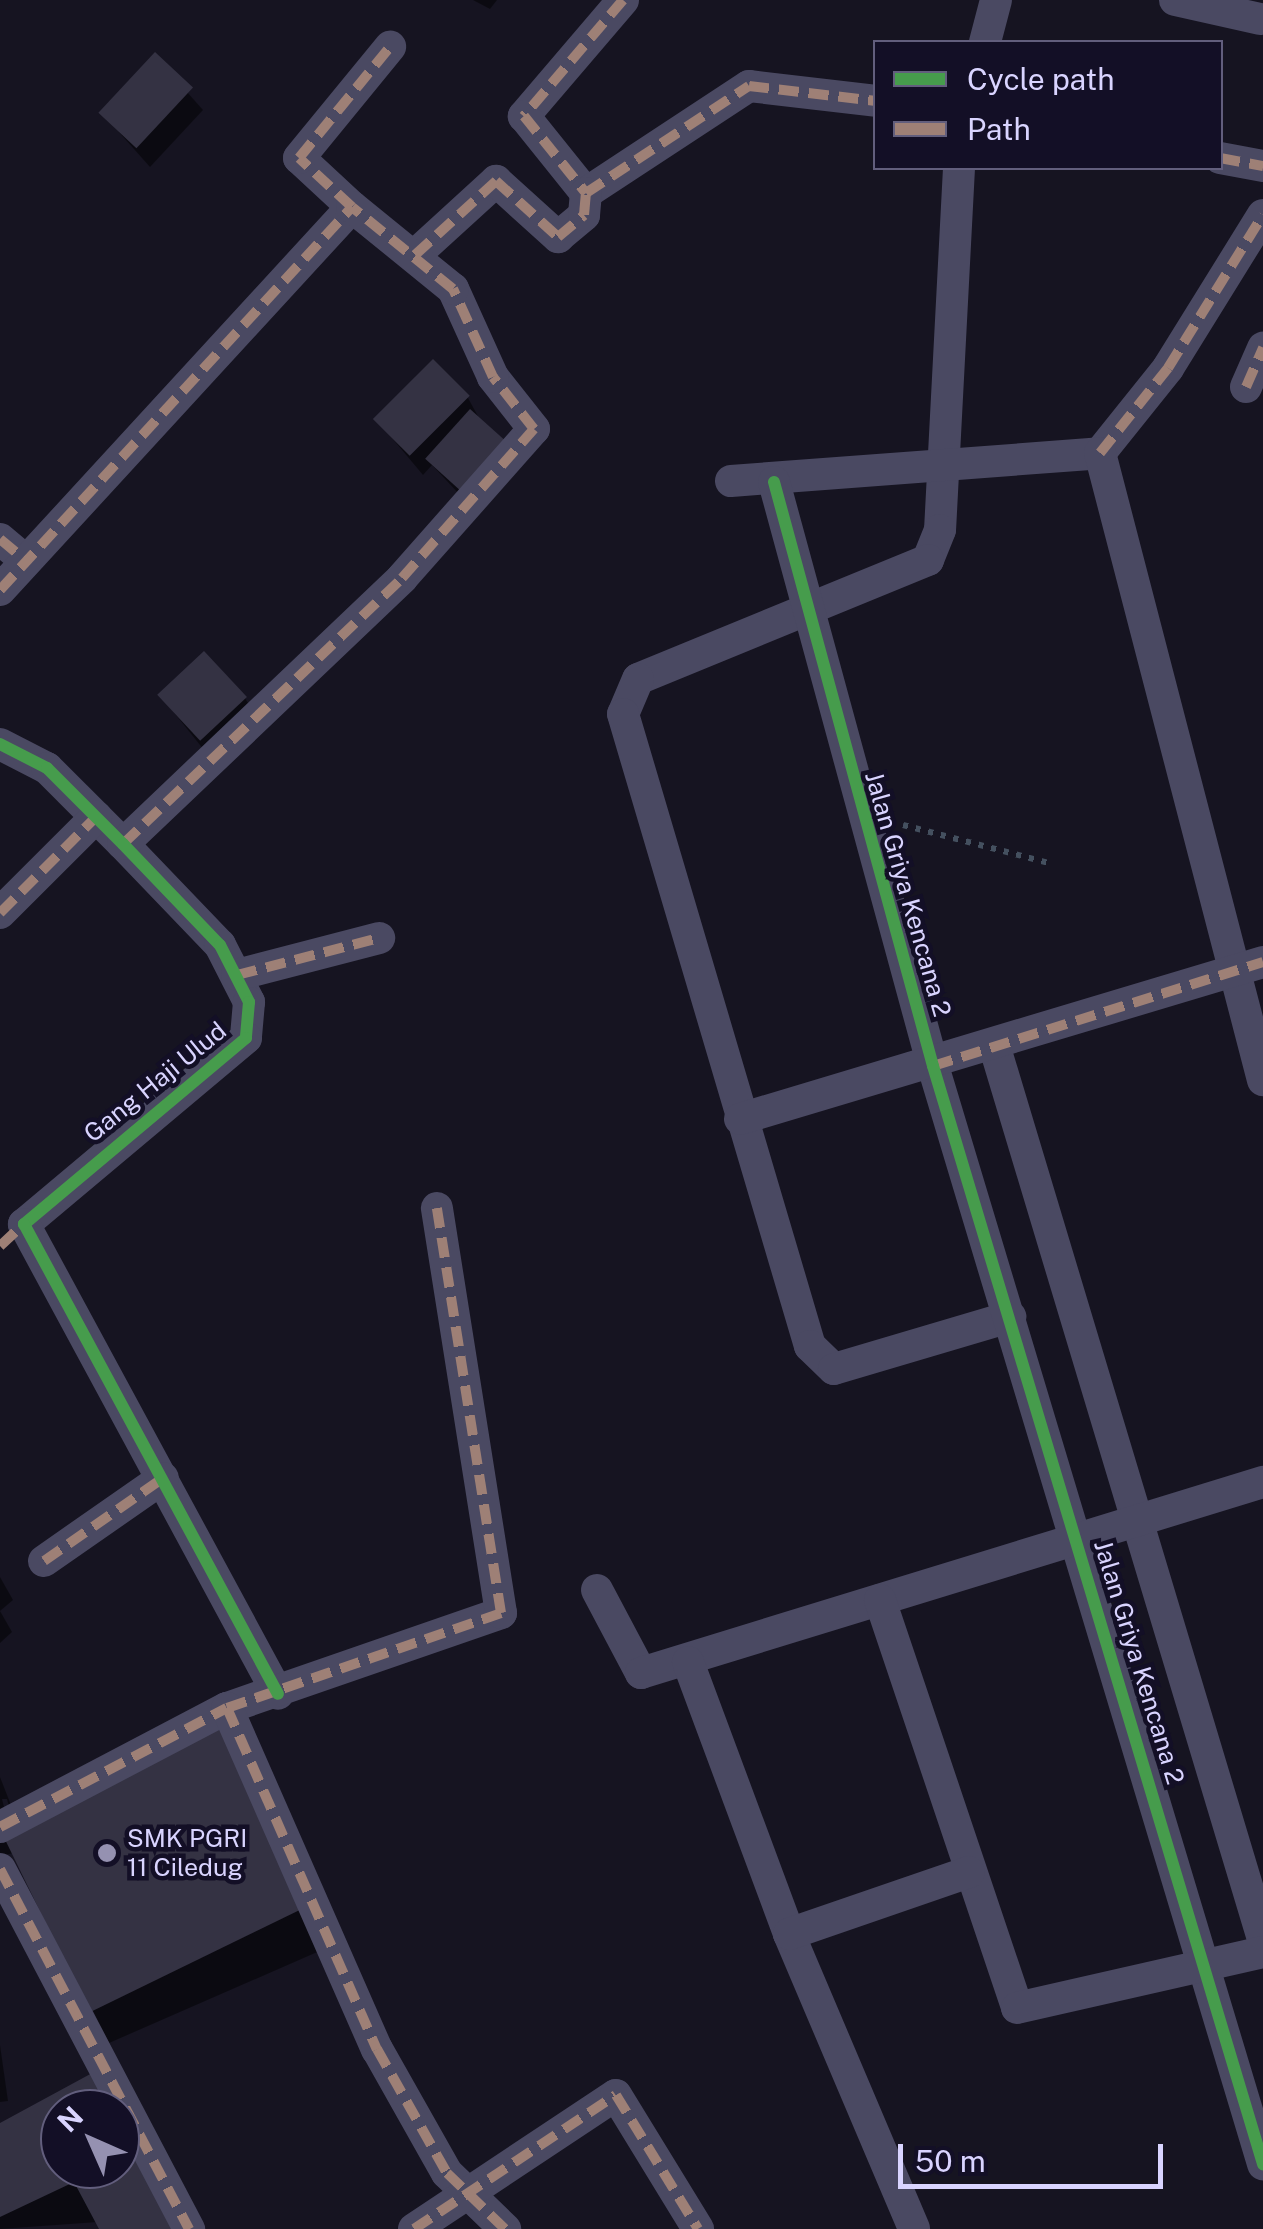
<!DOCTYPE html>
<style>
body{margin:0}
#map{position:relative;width:1263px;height:2229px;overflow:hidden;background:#161421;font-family:"Public Sans",sans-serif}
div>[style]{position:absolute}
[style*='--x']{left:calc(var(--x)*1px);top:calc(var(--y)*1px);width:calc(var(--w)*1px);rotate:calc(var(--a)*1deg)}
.shadow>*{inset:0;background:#0007}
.building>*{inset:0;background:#343243;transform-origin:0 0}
.path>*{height:6px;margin-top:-3px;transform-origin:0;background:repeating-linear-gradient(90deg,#44505f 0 5px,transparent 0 13px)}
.minor>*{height:32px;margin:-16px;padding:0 16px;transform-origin:16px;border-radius:16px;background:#4a4962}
.quiet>*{height:10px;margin-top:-5px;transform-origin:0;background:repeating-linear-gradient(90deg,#9e8076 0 20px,transparent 0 30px)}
.cycleway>*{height:12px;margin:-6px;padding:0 6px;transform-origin:6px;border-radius:6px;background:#469c4c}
.dots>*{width:28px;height:28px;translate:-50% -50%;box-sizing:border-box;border:5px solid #130f26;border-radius:50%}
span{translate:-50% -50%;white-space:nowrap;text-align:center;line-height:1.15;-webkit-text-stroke:9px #130f26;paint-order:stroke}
.street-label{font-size:25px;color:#d9d4ff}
.poi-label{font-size:25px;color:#d9d4ff}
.left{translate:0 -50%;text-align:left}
.legend{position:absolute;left:873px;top:40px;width:350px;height:130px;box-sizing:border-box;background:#130f26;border:2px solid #625e7d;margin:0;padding:12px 18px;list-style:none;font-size:30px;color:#d9d4ff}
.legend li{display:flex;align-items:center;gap:20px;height:50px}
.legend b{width:50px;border:2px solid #625e7d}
.north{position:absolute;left:40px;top:2089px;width:100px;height:100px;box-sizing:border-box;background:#130f26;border:2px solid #625e7d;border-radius:50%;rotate:315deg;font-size:28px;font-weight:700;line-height:40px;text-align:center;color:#d9d4ff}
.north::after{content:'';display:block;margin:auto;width:35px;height:45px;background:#9591b1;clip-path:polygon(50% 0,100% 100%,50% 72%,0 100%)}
.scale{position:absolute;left:898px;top:2144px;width:265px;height:45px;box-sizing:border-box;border:5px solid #d9d4ff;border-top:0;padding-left:12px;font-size:30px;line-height:35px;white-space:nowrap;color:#d9d4ff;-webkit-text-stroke:8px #130f26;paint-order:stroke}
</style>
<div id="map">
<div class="shadow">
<div style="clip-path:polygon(473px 0,497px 0,490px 9px)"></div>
<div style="clip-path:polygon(155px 56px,203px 110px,150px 167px,101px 112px)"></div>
<div style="clip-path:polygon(468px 398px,479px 418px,474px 510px,432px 465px,423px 475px,376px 419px)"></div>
<div style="clip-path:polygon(160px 695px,245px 698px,257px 719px,212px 760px)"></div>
<div style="clip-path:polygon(0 1577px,13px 1600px,0 1611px)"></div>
<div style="clip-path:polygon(0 1611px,12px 1632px,0 1643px)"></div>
<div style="clip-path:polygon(evenodd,217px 1718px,331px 1946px,109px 2043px,14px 1853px,0 1856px,0 1777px,20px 1828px,217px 1718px,2px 1799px,7px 1799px,15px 1830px,10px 1831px,2px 1799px)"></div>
<div style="clip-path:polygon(0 2045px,8px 2101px,0 2102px)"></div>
<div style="clip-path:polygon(93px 2075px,60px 2109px,60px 2169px,120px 2169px,176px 2229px,98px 2222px,0 2229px,0 2126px)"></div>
</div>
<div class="building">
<div style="left:155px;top:52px;width:52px;height:83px;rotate:43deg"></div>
<div style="left:433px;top:359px;width:52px;height:85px;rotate:45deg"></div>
<div style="left:470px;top:409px;width:48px;height:67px;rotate:42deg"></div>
<div style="left:204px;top:651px;width:63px;height:64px;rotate:47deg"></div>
<div style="left:218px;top:1715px;width:211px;height:246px;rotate:64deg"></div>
<div style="clip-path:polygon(94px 2072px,114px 2109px,60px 2109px,60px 2169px,120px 2169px,120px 2121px,177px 2229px,99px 2229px,74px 2182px,0 2217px,0 2123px)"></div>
</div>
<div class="path">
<div style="--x:903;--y:825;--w:151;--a:14.6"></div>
</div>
<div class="minor">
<div style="--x:623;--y:0;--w:153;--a:130.5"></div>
<div style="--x:524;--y:116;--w:99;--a:51.2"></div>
<div style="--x:586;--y:193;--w:195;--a:-33.3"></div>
<div style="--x:749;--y:86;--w:128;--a:6.7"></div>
<div style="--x:1175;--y:0;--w:87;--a:12.6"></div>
<div style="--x:985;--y:42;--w:43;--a:-75.3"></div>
<div style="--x:1220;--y:158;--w:44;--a:10.5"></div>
<div style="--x:959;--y:168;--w:362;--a:93"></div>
<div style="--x:940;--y:530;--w:32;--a:112"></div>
<div style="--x:928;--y:560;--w:313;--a:157.7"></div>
<div style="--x:638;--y:679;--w:38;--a:113"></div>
<div style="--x:623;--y:714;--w:659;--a:73.52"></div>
<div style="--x:810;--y:1346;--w:33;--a:44"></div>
<div style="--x:834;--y:1369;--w:184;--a:-16.5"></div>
<div style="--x:415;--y:255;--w:110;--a:-42.4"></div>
<div style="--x:496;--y:181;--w:84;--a:42.1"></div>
<div style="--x:558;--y:237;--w:34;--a:-40"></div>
<div style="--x:584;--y:215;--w:22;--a:-85"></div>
<div style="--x:1246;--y:387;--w:43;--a:-66.4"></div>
<div style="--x:1100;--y:453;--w:109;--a:-51.3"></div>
<div style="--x:1168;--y:368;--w:180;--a:-58.2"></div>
<div style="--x:731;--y:481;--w:370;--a:-4.3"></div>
<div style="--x:1100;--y:453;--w:648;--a:75.43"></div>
<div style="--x:774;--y:482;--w:605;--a:74.77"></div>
<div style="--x:933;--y:1066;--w:1147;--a:73.27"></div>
<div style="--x:0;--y:539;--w:31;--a:40"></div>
<div style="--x:0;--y:590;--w:520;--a:-47.42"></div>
<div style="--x:352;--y:207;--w:72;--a:-137.2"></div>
<div style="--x:299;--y:158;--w:144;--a:-50.7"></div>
<div style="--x:0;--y:744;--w:53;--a:27.1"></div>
<div style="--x:47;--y:768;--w:107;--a:45"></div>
<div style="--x:123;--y:844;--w:140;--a:46.2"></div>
<div style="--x:220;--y:945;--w:64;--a:63"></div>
<div style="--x:249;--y:1002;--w:36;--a:95"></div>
<div style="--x:246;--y:1038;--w:290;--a:140"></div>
<div style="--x:24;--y:1224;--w:534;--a:61.61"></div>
<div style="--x:123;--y:844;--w:385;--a:-43.6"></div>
<div style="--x:402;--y:578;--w:199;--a:-48.5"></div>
<div style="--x:534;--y:429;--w:66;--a:-128.3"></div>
<div style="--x:493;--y:377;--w:97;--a:-114.4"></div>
<div style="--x:453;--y:289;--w:130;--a:-140.9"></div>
<div style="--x:0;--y:913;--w:136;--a:-45"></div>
<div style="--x:237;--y:975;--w:147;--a:-14.6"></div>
<div style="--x:995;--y:1048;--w:930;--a:73.26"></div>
<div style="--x:740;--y:1119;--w:546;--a:-16.71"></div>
<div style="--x:44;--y:1561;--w:145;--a:-34.9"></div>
<div style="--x:597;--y:1590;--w:94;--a:62.1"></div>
<div style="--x:641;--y:1673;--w:651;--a:-17.07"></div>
<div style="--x:880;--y:1600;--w:430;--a:71.4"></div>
<div style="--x:1017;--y:2008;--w:252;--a:-12.8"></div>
<div style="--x:688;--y:1662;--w:290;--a:69.6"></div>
<div style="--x:789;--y:1934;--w:320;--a:67"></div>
<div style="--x:227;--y:1708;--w:290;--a:-19.1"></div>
<div style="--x:501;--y:1613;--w:410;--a:-99"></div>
<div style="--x:0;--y:1827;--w:256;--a:-27.7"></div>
<div style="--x:227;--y:1708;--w:373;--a:66.3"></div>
<div style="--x:377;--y:2049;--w:142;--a:60.6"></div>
<div style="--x:447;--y:2173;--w:81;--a:44"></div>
<div style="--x:0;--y:1869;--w:407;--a:62.3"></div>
<div style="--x:789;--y:1934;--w:190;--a:-19"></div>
<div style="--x:414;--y:2229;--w:242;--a:-33.6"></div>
<div style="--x:616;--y:2095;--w:157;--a:58.5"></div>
</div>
<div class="quiet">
<div style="--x:623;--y:0;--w:153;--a:130.5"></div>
<div style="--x:524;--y:116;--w:99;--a:51.2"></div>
<div style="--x:586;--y:193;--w:195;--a:-33.3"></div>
<div style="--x:749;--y:86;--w:128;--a:6.7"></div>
<div style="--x:1220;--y:158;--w:44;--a:10.5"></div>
<div style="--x:415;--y:255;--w:110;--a:-42.4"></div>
<div style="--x:496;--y:181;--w:84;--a:42.1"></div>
<div style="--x:558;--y:237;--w:34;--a:-40"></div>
<div style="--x:584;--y:215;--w:22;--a:-85"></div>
<div style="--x:1246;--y:387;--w:43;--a:-66.4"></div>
<div style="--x:1100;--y:453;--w:109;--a:-51.3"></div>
<div style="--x:1168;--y:368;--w:180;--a:-58.2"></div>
<div style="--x:0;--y:539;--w:31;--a:40"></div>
<div style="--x:0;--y:590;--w:520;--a:-47.42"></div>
<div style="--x:352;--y:207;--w:72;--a:-137.2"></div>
<div style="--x:299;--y:158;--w:144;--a:-50.7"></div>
<div style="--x:123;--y:844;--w:385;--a:-43.6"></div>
<div style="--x:402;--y:578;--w:199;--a:-48.5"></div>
<div style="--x:534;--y:429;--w:66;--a:-128.3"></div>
<div style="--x:493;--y:377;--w:97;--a:-114.4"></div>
<div style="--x:453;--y:289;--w:130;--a:-140.9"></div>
<div style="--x:0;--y:913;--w:136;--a:-45"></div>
<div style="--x:237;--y:975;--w:147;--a:-14.6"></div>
<div style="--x:933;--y:1066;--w:346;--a:-17.5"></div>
<div style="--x:0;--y:1246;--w:33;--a:-43"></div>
<div style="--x:44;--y:1561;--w:145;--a:-34.9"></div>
<div style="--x:227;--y:1708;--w:290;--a:-19.1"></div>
<div style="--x:501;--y:1613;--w:410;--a:-99"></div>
<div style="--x:0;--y:1827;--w:256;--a:-27.7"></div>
<div style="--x:227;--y:1708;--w:373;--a:66.3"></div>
<div style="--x:377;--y:2049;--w:142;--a:60.6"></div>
<div style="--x:447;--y:2173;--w:81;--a:44"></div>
<div style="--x:0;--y:1869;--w:407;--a:62.3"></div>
<div style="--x:414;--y:2229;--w:242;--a:-33.6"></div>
<div style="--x:616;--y:2095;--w:157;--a:58.5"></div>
</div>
<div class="cycleway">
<div style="--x:774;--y:482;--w:605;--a:74.77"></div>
<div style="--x:933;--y:1066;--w:1147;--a:73.27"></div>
<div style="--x:0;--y:744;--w:53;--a:27.1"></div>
<div style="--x:47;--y:768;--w:107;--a:45"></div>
<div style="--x:123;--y:844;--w:140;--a:46.2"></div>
<div style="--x:220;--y:945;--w:64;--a:63"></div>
<div style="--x:249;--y:1002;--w:36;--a:95"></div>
<div style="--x:246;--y:1038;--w:290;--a:140"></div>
<div style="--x:24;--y:1224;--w:534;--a:61.61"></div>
</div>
<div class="dots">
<div style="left:107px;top:1853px;background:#9591b1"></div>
</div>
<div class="street-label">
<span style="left:908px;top:894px;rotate:74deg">Jalan Griya Kencana 2</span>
<span style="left:155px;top:1082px;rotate:-39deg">Gang Haji Ulud</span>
<span style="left:1139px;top:1662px;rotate:73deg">Jalan Griya Kencana 2</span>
</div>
<div class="poi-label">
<span class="left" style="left:127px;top:1853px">SMK PGRI<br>11 Ciledug</span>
</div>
<ul class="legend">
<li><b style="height:12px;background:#469c4c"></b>Cycle path</li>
<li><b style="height:12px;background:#9e8076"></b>Path</li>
</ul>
<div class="north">N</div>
<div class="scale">50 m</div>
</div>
